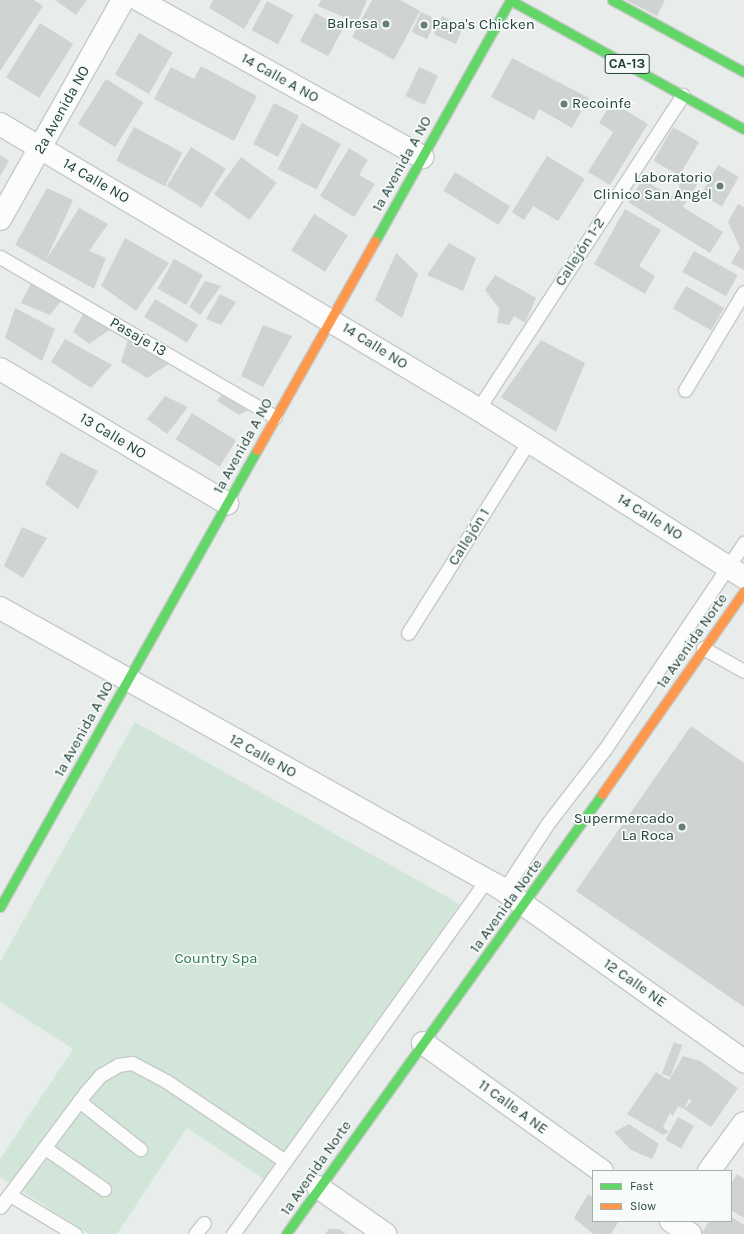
<!DOCTYPE html>
<meta charset="utf-8">
<style>
body{margin:0}
#map{position:relative;width:744px;height:1234px;overflow:hidden;background:#e8edeb;font-family:Karla,sans-serif}
div>[style]{position:absolute}
[style*='--x']{left:calc(var(--x)*1px);top:calc(var(--y)*1px);width:calc(var(--w)*1px);rotate:calc(var(--a)*1deg)}
.green>*{inset:0;background:#d1e6d8}
.building>*{inset:0;background:#cfd4d2;transform-origin:0 0}
.roads{filter:drop-shadow(1px 0 #c5cac8) drop-shadow(-1px 0 #c5cac8) drop-shadow(0 1px #c5cac8) drop-shadow(0 -1px #c5cac8)}
.lane>*{height:13px;margin:-6.5px;padding:0 6.5px;transform-origin:6.5px;border-radius:6.5px;background:#fcfcfc}
.street>*{height:22px;margin:-11px;padding:0 11px;transform-origin:11px;border-radius:11px;background:#fcfcfc}
.fast>*{height:9px;margin:-4.5px;padding:0 4.5px;transform-origin:4.5px;border-radius:4.5px;background:#63d668}
.slow>*{height:9px;margin:-4.5px;padding:0 4.5px;transform-origin:4.5px;border-radius:4.5px;background:#ff974d}
.dots>*{width:11px;height:11px;translate:-50% -50%;box-sizing:border-box;border:2px solid #f7fbf9;border-radius:50%}
span{translate:-50% -50%;white-space:nowrap;text-align:center;line-height:1.15;-webkit-text-stroke:3.5px #f7fbf9;paint-order:stroke}
.shield-label span{padding:1px 3px;background:#f7fbf9;border:1px solid;border-radius:3px;-webkit-text-stroke-width:0}
.shield-label{font-size:14px;color:#24423a;font-weight:700}
.poi-label{font-size:15px;color:#24423a}
.right{translate:-100% -50%;text-align:right}
.left{translate:0 -50%;text-align:left}
.street-label{font-size:15px;color:#24423a}
.park-label{font-size:15px;color:#2d7a4b}
.legend{position:absolute;left:592px;top:1170px;width:140px;height:52px;box-sizing:border-box;background:#f7fbf9;border:1px solid #a3b1ad;margin:0;padding:5px 7px;list-style:none;font-size:12px;color:#24423a}
.legend li{display:flex;align-items:center;gap:8px;height:20px}
.legend b{width:20px;border:1px solid #a3b1ad}
</style>
<div id="map">
<div class="green">
<div style="clip-path:polygon(135px 722px,460px 904px,265px 1180px,187px 1128px,117px 1234px,89px 1234px,0 1177px,0 1159px,73px 1049px,0 1002px,0 962px)"></div>
</div>
<div class="building">
<div style="clip-path:polygon(0 0,34px 0,43px 6px,0 71px)"></div>
<div style="clip-path:polygon(55px 0,87px 0,76px 15px)"></div>
<div style="clip-path:polygon(213px 0,261px 0,244px 29px,209px 8px)"></div>
<div style="clip-path:polygon(321px 0,367px 0,357px 23px,318px 6px)"></div>
<div style="clip-path:polygon(372px 0,400px 0,420px 11px,394px 60px,352px 37px)"></div>
<div style="clip-path:polygon(626px 0,665px 0,657px 16px)"></div>
<div style="left:267px;top:1px;width:30px;height:33px;rotate:28deg"></div>
<div style="left:421px;top:12px;width:17px;height:22px;rotate:25deg"></div>
<div style="left:315px;top:13px;width:32px;height:32px;rotate:28deg"></div>
<div style="left:442px;top:16px;width:24px;height:20px;rotate:24deg"></div>
<div style="left:40px;top:23px;width:39px;height:64px;rotate:32deg"></div>
<div style="left:139px;top:33px;width:39px;height:48px;rotate:30deg"></div>
<div style="clip-path:polygon(512px 58px,589px 98px,572px 128px,539px 109px,534px 120px,491px 97px)"></div>
<div style="clip-path:polygon(201px 66px,257px 96px,234px 141px,154px 99px,171px 67px,194px 79px)"></div>
<div style="left:419px;top:67px;width:21px;height:32px;rotate:25deg"></div>
<div style="left:106px;top:79px;width:44px;height:53px;rotate:32deg"></div>
<div style="clip-path:polygon(612px 102px,648px 124px,610px 185px,588px 172px,613px 132px,599px 123px)"></div>
<div style="left:274px;top:103px;width:28px;height:46px;rotate:27deg"></div>
<div style="left:302px;top:123px;width:44px;height:52px;rotate:28deg"></div>
<div style="left:134px;top:127px;width:55px;height:38px;rotate:28deg"></div>
<div style="left:673px;top:127px;width:30px;height:39px;rotate:30deg"></div>
<div style="left:191px;top:147px;width:41px;height:46px;rotate:32deg"></div>
<div style="clip-path:polygon(349px 148px,368px 160px,359px 175px,375px 184px,354px 217px,320px 196px)"></div>
<div style="clip-path:polygon(0 155px,9px 161px,0 176px)"></div>
<div style="clip-path:polygon(547px 156px,585px 179px,558px 221px,533px 206px,524px 220px,512px 212px)"></div>
<div style="left:241px;top:157px;width:44px;height:46px;rotate:36deg"></div>
<div style="left:718px;top:165px;width:24px;height:34px;rotate:30deg"></div>
<div style="left:455px;top:172px;width:65px;height:22px;rotate:32deg"></div>
<div style="clip-path:polygon(685px 175px,698px 183px,683px 207px,723px 232px,710px 253px,628px 202px,643px 179px,672px 197px)"></div>
<div style="clip-path:polygon(47px 188px,73px 200px,46px 260px,79px 208px,108px 224px,89px 251px,106px 258px,94px 289px,15px 245px)"></div>
<div style="clip-path:polygon(738px 204px,744px 207px,744px 270px,731px 263px,740px 248px,728px 222px)"></div>
<div style="clip-path:polygon(625px 209px,661px 230px,639px 266px,655px 276px,645px 294px,594px 264px)"></div>
<div style="left:314px;top:214px;width:40px;height:43px;rotate:32deg"></div>
<div style="clip-path:polygon(125px 238px,169px 263px,136px 311px,101px 286px)"></div>
<div style="clip-path:polygon(449px 243px,476px 258px,463px 291px,427px 275px)"></div>
<div style="left:694px;top:251px;width:50px;height:24px;rotate:29deg"></div>
<div style="clip-path:polygon(396px 253px,418px 274px,402px 318px,375px 300px)"></div>
<div style="left:174px;top:259px;width:33px;height:34px;rotate:29deg"></div>
<div style="clip-path:polygon(36px 274px,68px 292px,50px 315px,21px 303px)"></div>
<div style="clip-path:polygon(495px 275px,536px 298px,525px 323px,514px 316px,509px 325px,497px 323px,499px 308px,485px 290px)"></div>
<div style="clip-path:polygon(205px 281px,221px 286px,200px 315px,189px 307px)"></div>
<div style="left:686px;top:286px;width:44px;height:26px;rotate:30deg"></div>
<div style="clip-path:polygon(220px 294px,236px 302px,221px 325px,206px 319px)"></div>
<div style="left:155px;top:299px;width:50px;height:21px;rotate:31deg"></div>
<div style="clip-path:polygon(15px 308px,55px 329px,42px 361px,5px 338px)"></div>
<div style="clip-path:polygon(86px 309px,117px 325px,89px 344px,73px 332px)"></div>
<div style="clip-path:polygon(263px 325px,292px 336px,263px 387px,241px 376px)"></div>
<div style="clip-path:polygon(129px 337px,178px 358px,147px 378px,121px 362px)"></div>
<div style="clip-path:polygon(65px 339px,112px 365px,91px 388px,51px 362px)"></div>
<div style="clip-path:polygon(541px 340px,585px 363px,556px 432px,501px 397px)"></div>
<div style="clip-path:polygon(228px 386px,256px 406px,239px 415px,217px 401px)"></div>
<div style="clip-path:polygon(165px 396px,188px 407px,167px 434px,147px 419px)"></div>
<div style="left:192px;top:413px;width:52px;height:31px;rotate:32deg"></div>
<div style="clip-path:polygon(61px 452px,98px 471px,78px 509px,45px 484px)"></div>
<div style="clip-path:polygon(22px 527px,47px 538px,23px 578px,4px 566px)"></div>
<div style="clip-path:polygon(691px 726px,744px 763px,744px 1007px,576px 891px)"></div>
<div style="left:674px;top:1042px;width:9px;height:34px;rotate:21deg"></div>
<div style="clip-path:polygon(683px 1056px,700px 1061px,738px 1088px,711px 1127px,684px 1109px,692px 1101px,689px 1099px,684px 1109px,678px 1106px,673px 1116px,670px 1113px,663px 1127px,669px 1132px,663px 1135px,627px 1114px,656px 1072px,669px 1080px)"></div>
<div style="left:678px;top:1117px;width:18px;height:26px;rotate:29deg"></div>
<div style="clip-path:polygon(629px 1124px,659px 1144px,652px 1159px,631px 1150px,614px 1132px)"></div>
<div style="clip-path:polygon(737px 1174px,744px 1179px,744px 1218px,731px 1210px,731px 1184px)"></div>
<div style="clip-path:polygon(588px 1194px,593px 1197px,593px 1221px,619px 1221px,611px 1234px,593px 1234px,574px 1218px)"></div>
<div style="clip-path:polygon(731px 1217px,744px 1225px,744px 1234px,701px 1234px,709px 1221px,731px 1221px)"></div>
<div style="clip-path:polygon(329px 1229px,339px 1229px,346px 1234px,325px 1234px)"></div>
</div>
<div class="roads">
<div class="lane">
<div style="--x:0;--y:257;--w:318;--a:30.2"></div>
<div style="--x:685;--y:390;--w:114;--a:-59"></div>
<div style="--x:478;--y:409;--w:375;--a:-56.9"></div>
<div style="--x:408;--y:633;--w:227;--a:-57.8"></div>
<div style="--x:703;--y:648;--w:47;--a:29.3"></div>
<div style="--x:504;--y:890;--w:80;--a:-56.7"></div>
<div style="--x:548;--y:823;--w:93;--a:-52.4"></div>
<div style="--x:605;--y:749;--w:249;--a:-56"></div>
<div style="--x:79;--y:1101;--w:78;--a:38.2"></div>
<div style="--x:45;--y:1148;--w:72;--a:34.8"></div>
<div style="--x:10;--y:1195;--w:76;--a:31"></div>
<div style="--x:0;--y:1207;--w:144;--a:-53.2"></div>
<div style="--x:86;--y:1092;--w:23;--a:-49"></div>
<div style="--x:101;--y:1075;--w:20;--a:-30"></div>
<div style="--x:118;--y:1065;--w:14;--a:-8"></div>
<div style="--x:132;--y:1063;--w:38;--a:28"></div>
<div style="--x:166;--y:1081;--w:143;--a:33.9"></div>
<div style="--x:195;--y:1234;--w:14;--a:-51"></div>
<div style="--x:233;--y:1234;--w:437;--a:-54.4"></div>
</div>
<div class="street">
<div style="--x:139;--y:0;--w:324;--a:29"></div>
<div style="--x:0;--y:124;--w:557;--a:30.8"></div>
<div style="--x:478;--y:409;--w:315;--a:32.3"></div>
<div style="--x:0;--y:219;--w:251;--a:-60.7"></div>
<div style="--x:0;--y:369;--w:264;--a:30.6"></div>
<div style="--x:0;--y:608;--w:572;--a:29.21"></div>
<div style="--x:499;--y:887;--w:301;--a:35.4"></div>
<div style="--x:423;--y:1043;--w:220;--a:35.6"></div>
<div style="--x:709;--y:1171;--w:59;--a:-53.9"></div>
<div style="--x:318;--y:1187;--w:82;--a:35"></div>
<div style="--x:671;--y:1221;--w:23;--a:34"></div>
</div>
<div class="fast">
<div style="--x:510;--y:0;--w:267;--a:28.9"></div>
<div style="--x:612;--y:0;--w:150;--a:28.6"></div>
<div style="--x:375;--y:241;--w:276;--a:-60.7"></div>
<div style="--x:0;--y:907;--w:524;--a:-60.65"></div>
<div style="--x:286;--y:1234;--w:542;--a:-54.31"></div>
</div>
<div class="slow">
<div style="--x:257;--y:450;--w:240;--a:-60.6"></div>
<div style="--x:602;--y:794;--w:248;--a:-55"></div>
</div>
</div>
<div class="dots">
<div style="left:386px;top:24px;background:#697e78"></div>
<div style="left:424px;top:25px;background:#697e78"></div>
<div style="left:564px;top:104px;background:#697e78"></div>
<div style="left:720px;top:186px;background:#697e78"></div>
<div style="left:682px;top:827px;background:#697e78"></div>
</div>
<div class="shield-label">
<span style="left:627px;top:64px">CA-13</span>
</div>
<div class="poi-label">
<span class="right" style="left:378px;top:24px">Balresa</span>
<span class="left" style="left:432px;top:25px">Papa's Chicken</span>
<span class="left" style="left:572px;top:104px">Recoinfe</span>
<span class="right" style="left:712px;top:186px">Laboratorio<br>Clinico San Angel</span>
<span class="right" style="left:674px;top:827px">Supermercado<br>La Roca</span>
</div>
<div class="street-label">
<span style="left:280px;top:78px;rotate:29deg">14 Calle A NO</span>
<span style="left:62px;top:110px;rotate:-61deg">2a Avenida NO</span>
<span style="left:402px;top:164px;rotate:-61deg">1a Avenida A NO</span>
<span style="left:96px;top:181px;rotate:30deg">14 Calle NO</span>
<span style="left:580px;top:252px;rotate:-57deg">Callejón 1-2</span>
<span style="left:138px;top:337px;rotate:30deg">Pasaje 13</span>
<span style="left:375px;top:346px;rotate:32deg">14 Calle NO</span>
<span style="left:113px;top:436px;rotate:31deg">13 Calle NO</span>
<span style="left:243px;top:446px;rotate:-61deg">1a Avenida A NO</span>
<span style="left:650px;top:517px;rotate:32deg">14 Calle NO</span>
<span style="left:469px;top:537px;rotate:-58deg">Callejón 1</span>
<span style="left:692px;top:641px;rotate:-55deg">1a Avenida Norte</span>
<span style="left:84px;top:729px;rotate:-61deg">1a Avenida A NO</span>
<span style="left:263px;top:756px;rotate:29deg">12 Calle NO</span>
<span style="left:506px;top:906px;rotate:-54deg">1a Avenida Norte</span>
<span style="left:635px;top:983px;rotate:35deg">12 Calle NE</span>
<span style="left:513px;top:1107px;rotate:36deg">11 Calle A NE</span>
<span style="left:316px;top:1168px;rotate:-55deg">1a Avenida Norte</span>
</div>
<div class="park-label">
<span style="left:216px;top:959px">Country Spa</span>
</div>
<ul class="legend">
<li><b style="height:5px;background:#63d668"></b>Fast</li>
<li><b style="height:5px;background:#ff974d"></b>Slow</li>
</ul>
</div>
